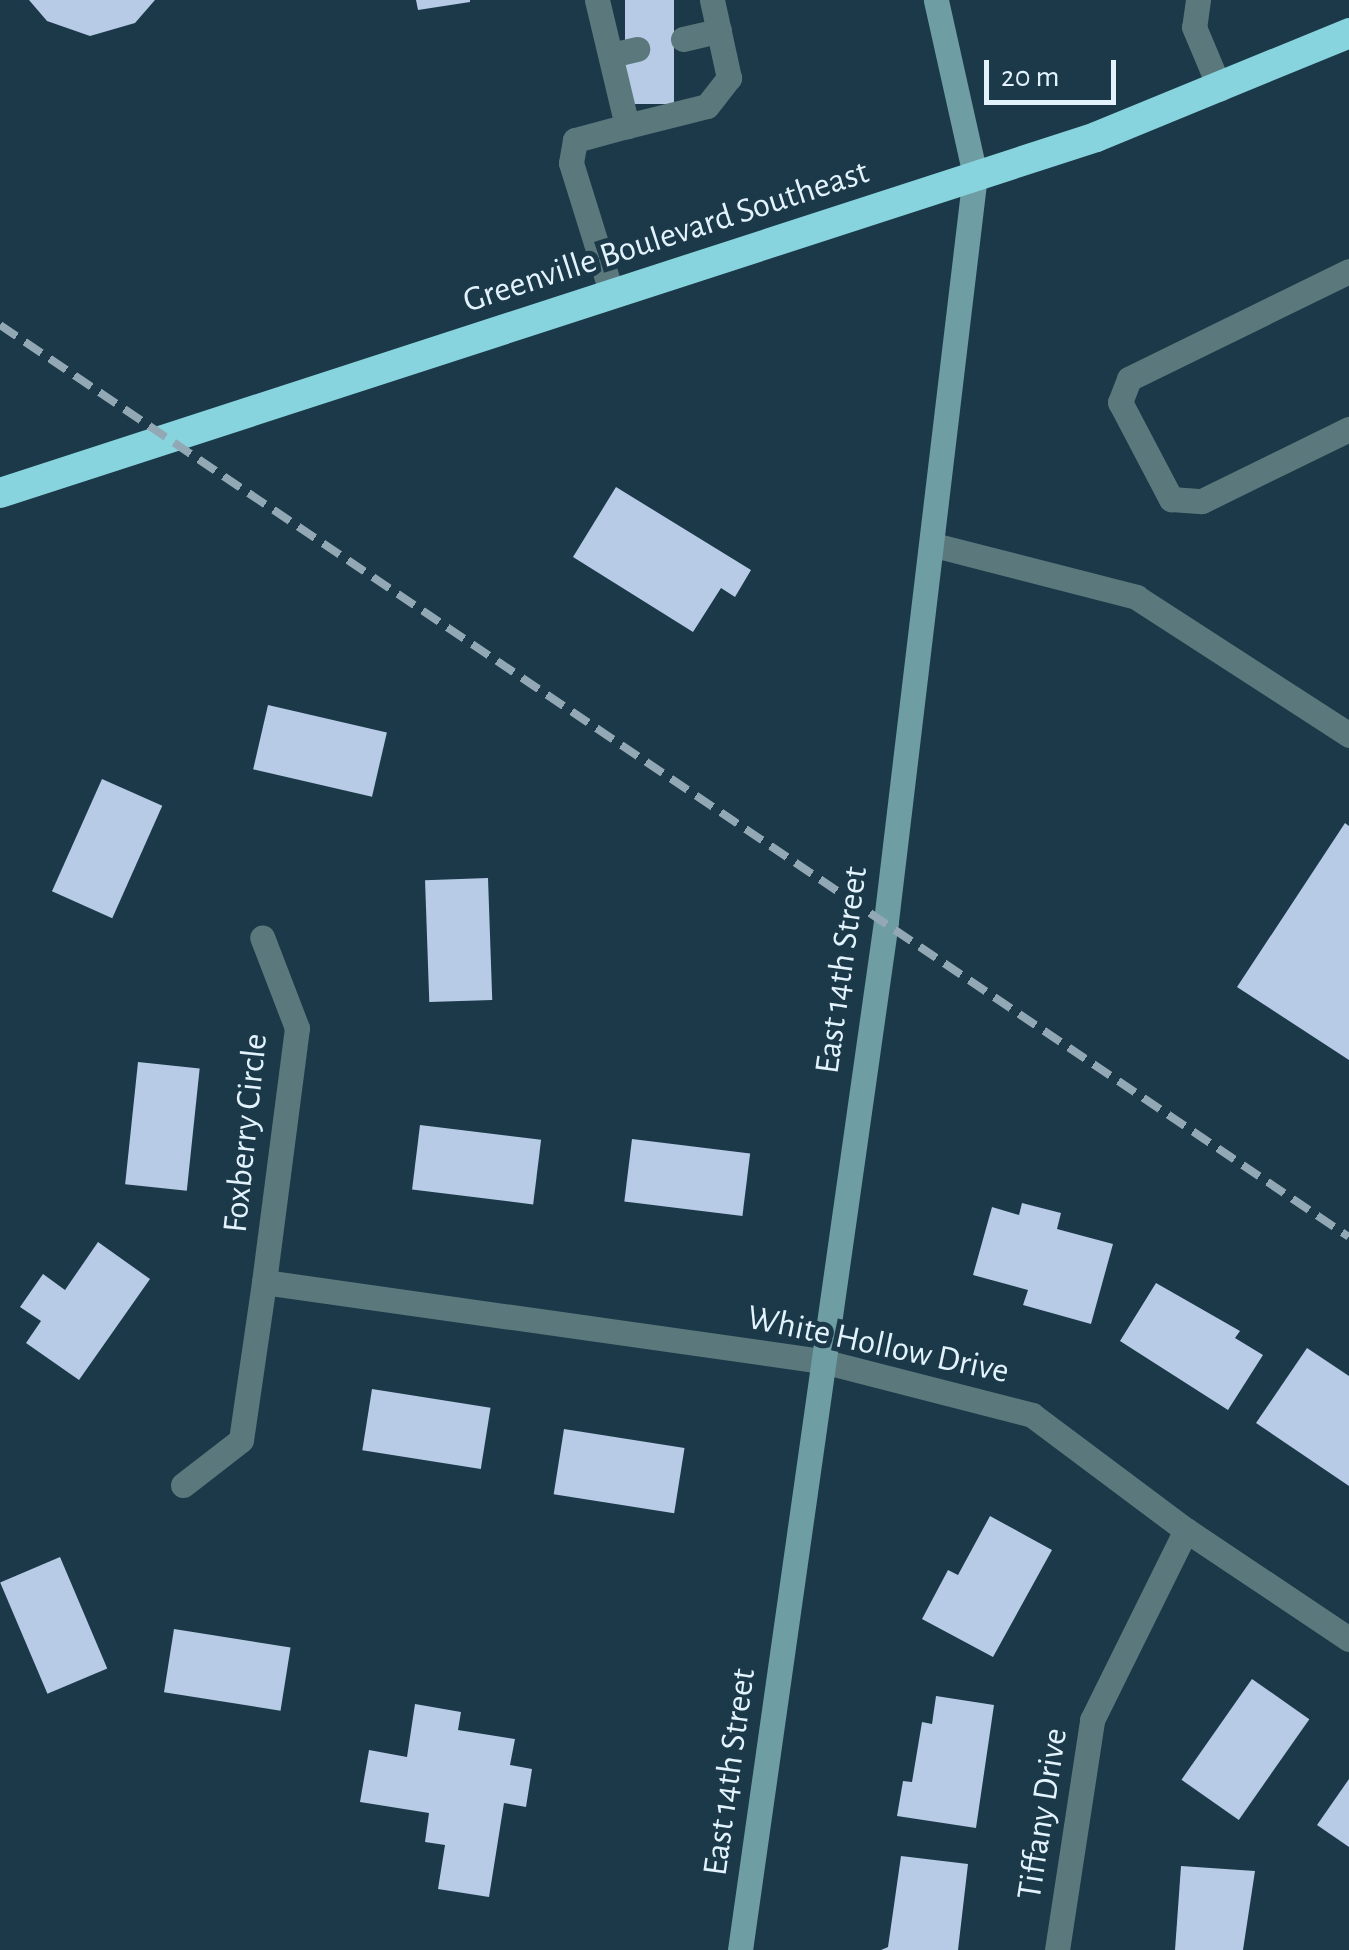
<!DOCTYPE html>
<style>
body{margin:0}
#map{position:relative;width:1349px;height:1950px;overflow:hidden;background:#1b3948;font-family:"Alegreya Sans",sans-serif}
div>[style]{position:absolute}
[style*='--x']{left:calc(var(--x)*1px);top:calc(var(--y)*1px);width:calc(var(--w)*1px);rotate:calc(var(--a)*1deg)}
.building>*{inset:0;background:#b7cae6;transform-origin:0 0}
.lane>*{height:25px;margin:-12.5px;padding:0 12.5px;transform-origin:12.5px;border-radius:12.5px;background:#5b787c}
.street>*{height:25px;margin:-12.5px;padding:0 12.5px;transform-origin:12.5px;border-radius:12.5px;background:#5b787c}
.secondary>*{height:25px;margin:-12.5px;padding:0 12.5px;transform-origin:12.5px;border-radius:12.5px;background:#6e9da4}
.highway>*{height:30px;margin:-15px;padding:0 15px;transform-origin:15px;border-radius:15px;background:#88d4de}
.rail>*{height:8px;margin-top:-4px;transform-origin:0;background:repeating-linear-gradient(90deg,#92a8b4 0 20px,transparent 0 30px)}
span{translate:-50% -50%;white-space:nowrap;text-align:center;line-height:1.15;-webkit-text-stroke:10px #1b3948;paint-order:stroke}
.street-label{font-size:35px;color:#e2f3fd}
.scale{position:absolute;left:984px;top:60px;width:132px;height:45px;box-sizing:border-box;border:5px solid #e2f3fd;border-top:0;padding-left:12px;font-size:30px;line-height:35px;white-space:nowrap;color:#e2f3fd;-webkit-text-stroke:8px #1b3948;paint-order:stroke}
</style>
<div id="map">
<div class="building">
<div style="clip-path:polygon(29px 0,155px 0,135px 23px,90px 36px,47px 21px)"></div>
<div style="clip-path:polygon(416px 0,470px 0,470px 2px,418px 10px)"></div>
<div style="left:625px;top:0;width:49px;height:104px"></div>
<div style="clip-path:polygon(616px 487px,751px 570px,735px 597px,721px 588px,693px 632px,573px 557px)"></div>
<div style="left:268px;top:705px;width:122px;height:66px;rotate:13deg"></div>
<div style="left:102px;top:779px;width:66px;height:123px;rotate:24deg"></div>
<div style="clip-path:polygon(1345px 823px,1349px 826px,1349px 1060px,1237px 987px)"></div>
<div style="left:488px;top:878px;width:122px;height:63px;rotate:88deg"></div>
<div style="left:138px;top:1062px;width:62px;height:123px;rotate:6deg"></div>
<div style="left:420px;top:1125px;width:122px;height:65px;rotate:7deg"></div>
<div style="left:632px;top:1139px;width:119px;height:63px;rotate:7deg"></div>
<div style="clip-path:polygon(1022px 1203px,1061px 1213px,1057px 1229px,1113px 1244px,1091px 1324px,1023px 1305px,1028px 1290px,973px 1275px,992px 1207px,1019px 1215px)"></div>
<div style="clip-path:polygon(98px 1242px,150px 1279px,79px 1380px,26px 1343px,41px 1321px,20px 1307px,43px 1274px,65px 1290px)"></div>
<div style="clip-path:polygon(1156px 1283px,1240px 1331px,1235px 1338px,1263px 1355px,1228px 1410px,1120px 1341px)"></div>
<div style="clip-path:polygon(1307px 1348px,1349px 1376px,1349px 1486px,1256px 1423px)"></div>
<div style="left:372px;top:1389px;width:120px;height:62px;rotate:9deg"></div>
<div style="left:564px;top:1429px;width:122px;height:66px;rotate:9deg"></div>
<div style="clip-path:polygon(990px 1516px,1052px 1550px,993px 1657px,922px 1619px,948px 1570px,958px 1575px)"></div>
<div style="left:60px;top:1557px;width:121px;height:65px;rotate:67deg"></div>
<div style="left:174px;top:1629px;width:118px;height:64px;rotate:9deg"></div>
<div style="left:1252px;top:1679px;width:70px;height:123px;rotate:35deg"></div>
<div style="clip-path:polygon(936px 1696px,994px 1705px,976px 1828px,897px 1816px,903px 1781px,912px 1782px,922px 1722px,932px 1724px)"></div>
<div style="clip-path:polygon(415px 1704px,461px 1712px,458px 1730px,515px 1739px,510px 1765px,532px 1769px,526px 1807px,504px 1803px,489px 1897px,438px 1889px,445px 1845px,425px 1842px,429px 1813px,360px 1802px,369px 1750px,407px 1757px)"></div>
<div style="clip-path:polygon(1349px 1779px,1349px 1847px,1317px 1825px)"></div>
<div style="clip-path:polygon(901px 1856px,968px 1864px,958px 1950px,881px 1950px,888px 1947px)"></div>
<div style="clip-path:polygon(1181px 1866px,1255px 1871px,1243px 1950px,1175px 1950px)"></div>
</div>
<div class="lane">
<div style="--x:597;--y:0;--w:130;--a:76.6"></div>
<div style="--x:627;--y:126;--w:54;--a:164.9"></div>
<div style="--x:575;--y:140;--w:23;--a:100"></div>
<div style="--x:571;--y:163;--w:138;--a:72.7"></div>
<div style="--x:1198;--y:0;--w:27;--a:98"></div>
<div style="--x:1194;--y:27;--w:67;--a:67.2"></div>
<div style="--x:683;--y:39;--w:37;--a:-13"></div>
<div style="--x:611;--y:55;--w:27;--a:-13"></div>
<div style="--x:627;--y:126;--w:82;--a:-14"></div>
<div style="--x:707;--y:106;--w:36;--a:-52"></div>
<div style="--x:729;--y:78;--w:80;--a:-102.3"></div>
<div style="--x:1349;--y:271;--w:245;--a:153.9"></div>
<div style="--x:1129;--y:379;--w:25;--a:111"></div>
<div style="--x:1120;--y:402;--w:110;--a:62.3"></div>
<div style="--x:1171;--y:499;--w:31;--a:4"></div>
<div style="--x:1202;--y:501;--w:164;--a:-26.1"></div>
</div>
<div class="street">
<div style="--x:934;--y:545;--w:209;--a:14.4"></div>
<div style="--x:1136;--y:597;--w:254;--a:32.9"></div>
<div style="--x:264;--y:1282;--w:564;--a:8.06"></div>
<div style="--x:822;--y:1361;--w:217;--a:14.4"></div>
<div style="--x:1032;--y:1415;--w:192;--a:36.8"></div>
<div style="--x:1186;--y:1530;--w:196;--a:33.8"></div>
<div style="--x:183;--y:1485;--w:73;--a:-37.8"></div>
<div style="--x:241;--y:1440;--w:160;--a:-81.7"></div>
<div style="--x:264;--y:1282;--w:256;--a:-82.6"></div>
<div style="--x:297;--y:1028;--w:97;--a:-111"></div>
<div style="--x:1057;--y:1950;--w:233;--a:-81.3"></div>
<div style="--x:1092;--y:1720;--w:212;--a:-63.7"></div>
</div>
<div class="secondary">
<div style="--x:740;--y:1950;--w:1039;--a:-81.92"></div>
<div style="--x:886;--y:921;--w:751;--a:-83.2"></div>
<div style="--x:975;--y:175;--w:179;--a:-102.6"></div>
</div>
<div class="highway">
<div style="--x:0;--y:493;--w:1152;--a:-17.99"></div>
<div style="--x:1096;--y:137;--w:274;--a:-22.3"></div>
</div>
<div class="rail">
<div style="--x:0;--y:325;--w:1628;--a:34.06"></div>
</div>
<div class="street-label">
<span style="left:666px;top:237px;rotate:-18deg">Greenville Boulevard Southeast</span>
<span style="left:842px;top:970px;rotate:-82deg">East 14th Street</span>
<span style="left:246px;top:1133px;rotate:-84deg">Foxberry Circle</span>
<span style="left:878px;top:1345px;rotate:12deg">White Hollow Drive</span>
<span style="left:730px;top:1772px;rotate:-82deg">East 14th Street</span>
<span style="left:1043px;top:1814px;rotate:-81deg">Tiffany Drive</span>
</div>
<div class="scale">20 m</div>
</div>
